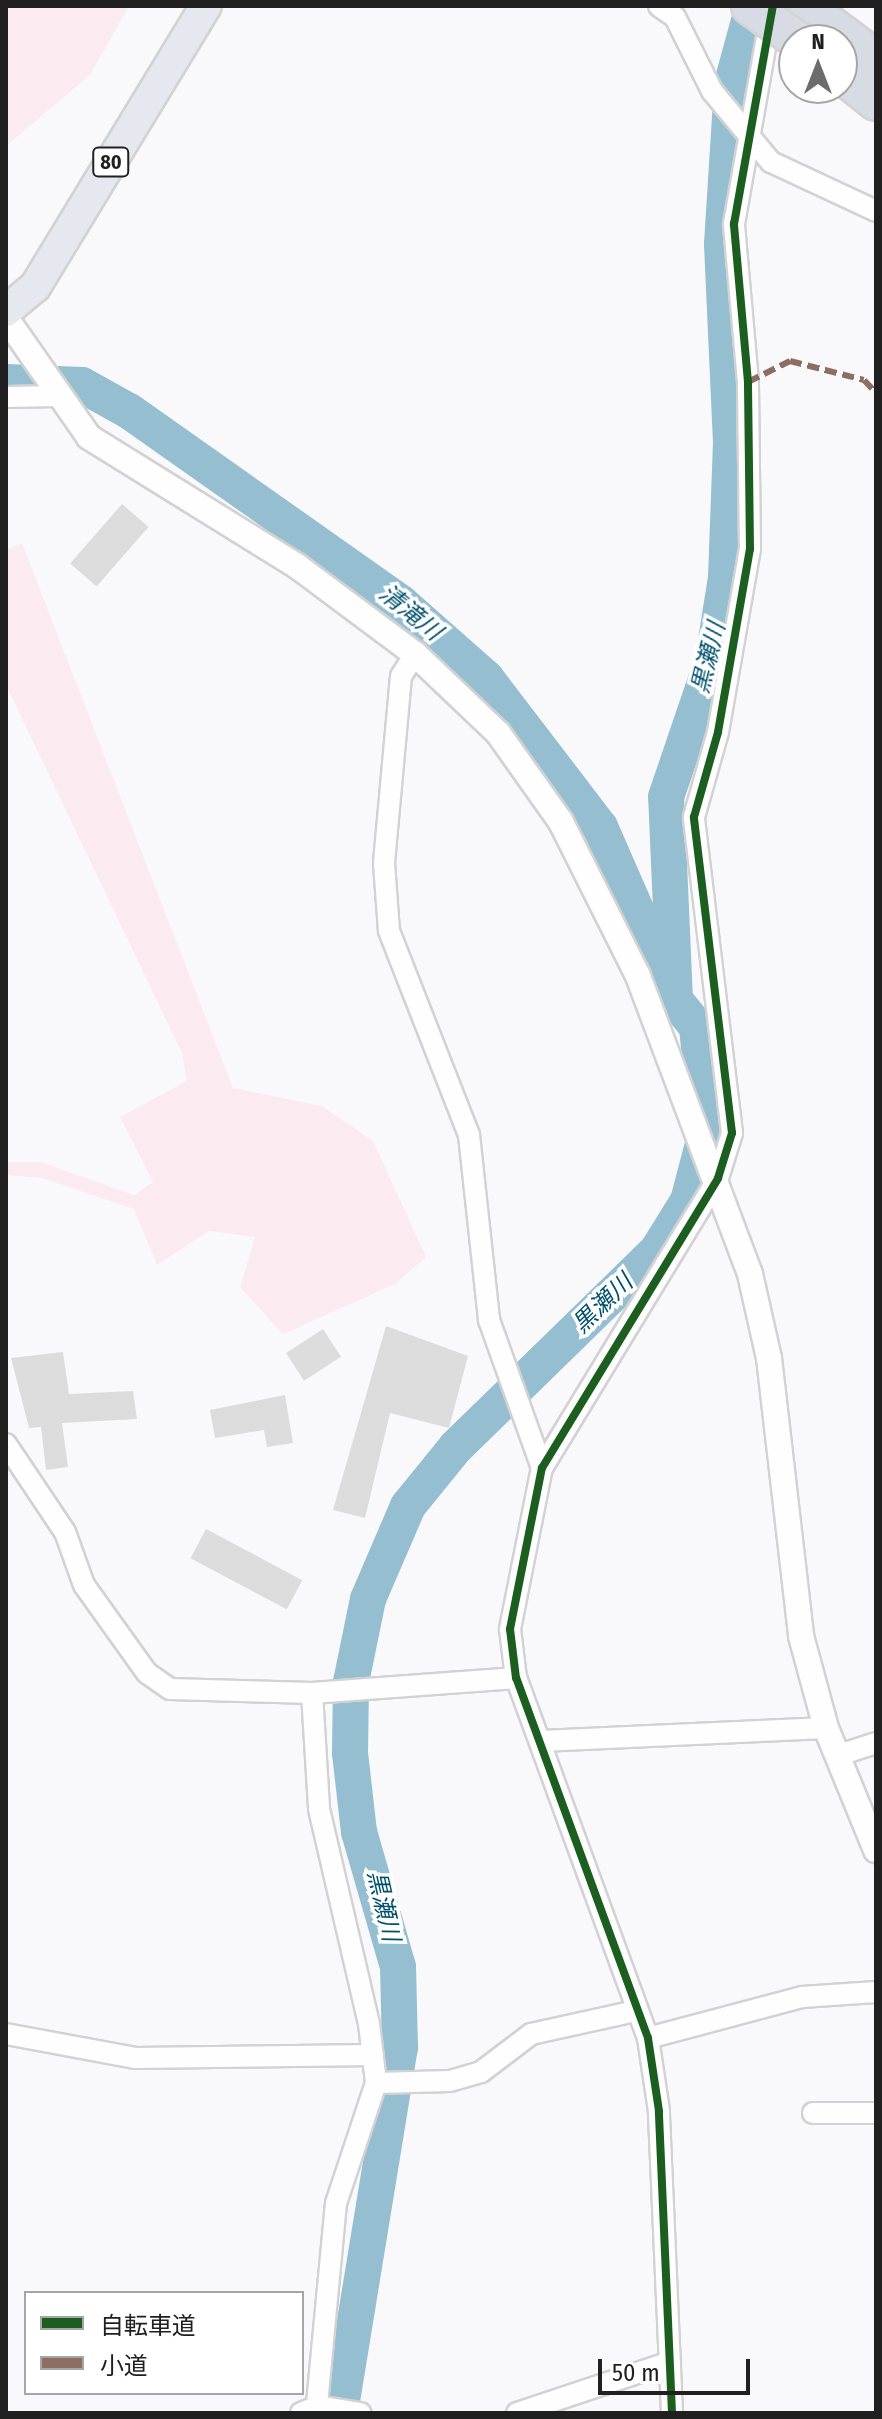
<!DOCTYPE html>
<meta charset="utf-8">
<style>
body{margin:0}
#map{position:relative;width:882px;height:2419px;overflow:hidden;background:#f9f9fb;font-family:"Fira Sans Condensed","Noto Sans JP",sans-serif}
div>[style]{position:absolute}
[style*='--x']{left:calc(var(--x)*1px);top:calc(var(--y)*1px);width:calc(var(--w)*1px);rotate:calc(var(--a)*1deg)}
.green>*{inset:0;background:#fbebf1}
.river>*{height:36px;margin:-18px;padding:0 18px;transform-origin:18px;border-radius:18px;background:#95bed1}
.building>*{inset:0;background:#dcdcdd;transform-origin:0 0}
.roads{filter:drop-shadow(2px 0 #d2d2d4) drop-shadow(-2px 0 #d2d2d4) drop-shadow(0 2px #d2d2d4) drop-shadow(0 -2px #d2d2d4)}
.minor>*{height:20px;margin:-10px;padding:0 10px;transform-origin:10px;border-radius:10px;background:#fefefe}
.tertiary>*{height:24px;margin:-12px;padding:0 12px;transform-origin:12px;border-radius:12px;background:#fefefe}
.primary>*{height:30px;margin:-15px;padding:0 15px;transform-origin:15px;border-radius:15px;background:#e5e9ef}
.motorway>*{height:36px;margin:-18px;padding:0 18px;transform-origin:18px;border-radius:18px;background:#d6dbe4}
.bridges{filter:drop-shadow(2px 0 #d4d4d5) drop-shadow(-2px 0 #d4d4d5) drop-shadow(0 2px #d4d4d5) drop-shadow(0 -2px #d4d4d5)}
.motorway-bridge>*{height:36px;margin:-18px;padding:0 18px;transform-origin:18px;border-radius:18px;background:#d6dbe4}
.quiet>*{height:6px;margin-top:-3px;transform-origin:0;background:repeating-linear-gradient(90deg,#8d6e63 0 12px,transparent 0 18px)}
.cycleway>*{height:8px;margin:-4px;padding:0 4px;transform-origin:4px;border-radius:4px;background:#1b5e20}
span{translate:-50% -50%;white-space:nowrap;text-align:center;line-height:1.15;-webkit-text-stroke:7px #fff;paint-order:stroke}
.shield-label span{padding:2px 6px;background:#fff;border:2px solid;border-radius:6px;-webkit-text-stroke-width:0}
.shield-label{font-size:20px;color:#202021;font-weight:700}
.water-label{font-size:24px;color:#00516d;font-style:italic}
.frame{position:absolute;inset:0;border:8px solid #202021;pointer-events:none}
.legend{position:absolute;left:24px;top:2291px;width:280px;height:104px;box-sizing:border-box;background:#fff;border:2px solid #a6a6a6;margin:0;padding:10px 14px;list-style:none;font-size:24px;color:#202021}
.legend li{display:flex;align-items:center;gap:16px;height:40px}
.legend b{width:40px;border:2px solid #a6a6a6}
.north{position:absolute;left:778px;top:24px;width:80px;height:80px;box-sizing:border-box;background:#fff;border:2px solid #a6a6a6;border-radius:50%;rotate:0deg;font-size:22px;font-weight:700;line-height:32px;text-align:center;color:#202021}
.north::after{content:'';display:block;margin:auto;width:28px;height:36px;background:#6c6c6d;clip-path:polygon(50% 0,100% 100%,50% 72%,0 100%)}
.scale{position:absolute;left:598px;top:2359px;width:152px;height:36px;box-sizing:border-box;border:4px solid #202021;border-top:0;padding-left:10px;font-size:24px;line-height:28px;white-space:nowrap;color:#202021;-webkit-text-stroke:6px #fff;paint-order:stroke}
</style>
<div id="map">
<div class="green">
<div style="clip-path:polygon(6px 6px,129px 6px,90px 75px,6px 146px)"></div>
<div style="clip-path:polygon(22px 543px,233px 1088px,322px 1106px,373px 1141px,426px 1257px,395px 1284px,283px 1334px,240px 1287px,255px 1237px,209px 1231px,157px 1265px,134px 1209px,42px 1178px,6px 1175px,6px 1162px,41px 1162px,134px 1195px,153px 1182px,120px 1117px,187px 1081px,182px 1053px,6px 685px,6px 550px)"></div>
</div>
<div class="river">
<div style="--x:6;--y:382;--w:76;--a:2.3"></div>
<div style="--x:82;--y:385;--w:54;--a:29"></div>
<div style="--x:129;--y:411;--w:333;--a:35.2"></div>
<div style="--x:401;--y:603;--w:113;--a:41.4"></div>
<div style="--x:486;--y:678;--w:188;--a:52.6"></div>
<div style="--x:600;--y:827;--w:167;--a:66.4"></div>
<div style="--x:340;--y:2413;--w:370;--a:-80.7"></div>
<div style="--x:400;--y:2048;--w:81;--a:-91.4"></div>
<div style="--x:398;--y:1967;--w:141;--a:-106.1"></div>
<div style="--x:359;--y:1832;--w:80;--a:-96.5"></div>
<div style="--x:350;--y:1753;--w:71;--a:-89.2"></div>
<div style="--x:351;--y:1682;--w:85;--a:-78.4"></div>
<div style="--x:368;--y:1599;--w:101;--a:-66.7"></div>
<div style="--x:408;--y:1506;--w:76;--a:-50.9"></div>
<div style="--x:456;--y:1447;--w:281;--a:-44.3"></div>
<div style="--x:657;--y:1251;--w:59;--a:-58.2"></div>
<div style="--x:688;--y:1201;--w:74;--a:-75.2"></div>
<div style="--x:707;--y:1129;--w:102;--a:-95.6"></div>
<div style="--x:697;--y:1027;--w:35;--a:-129"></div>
<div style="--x:675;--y:1000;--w:203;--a:-92.5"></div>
<div style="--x:666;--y:797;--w:146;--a:-71.2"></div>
<div style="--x:713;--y:659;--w:82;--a:-80.9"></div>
<div style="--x:726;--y:578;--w:135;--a:-87.9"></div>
<div style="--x:731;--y:443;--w:199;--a:-92.6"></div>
<div style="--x:722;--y:244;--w:161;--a:-86.4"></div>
<div style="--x:732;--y:83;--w:80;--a:-74.7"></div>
</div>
<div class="building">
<div style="left:122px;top:504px;width:35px;height:79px;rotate:41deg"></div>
<div style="clip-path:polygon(386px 1326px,468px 1356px,449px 1428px,390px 1413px,365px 1518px,333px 1510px)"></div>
<div style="left:323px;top:1329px;width:33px;height:44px;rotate:57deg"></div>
<div style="clip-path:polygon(63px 1352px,69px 1394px,133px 1391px,137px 1419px,62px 1423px,68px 1467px,46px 1470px,41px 1427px,29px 1428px,11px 1358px)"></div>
<div style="clip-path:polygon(285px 1395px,293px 1443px,267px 1447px,264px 1430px,215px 1438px,210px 1410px)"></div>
<div style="left:206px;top:1529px;width:109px;height:33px;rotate:28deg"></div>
</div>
<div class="roads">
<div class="minor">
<div style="--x:659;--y:6;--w:19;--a:35"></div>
<div style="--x:675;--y:17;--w:83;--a:63.4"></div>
<div style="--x:712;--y:91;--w:92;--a:50.3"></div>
<div style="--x:771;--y:162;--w:116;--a:25"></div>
<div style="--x:6;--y:397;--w:51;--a:-1.1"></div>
<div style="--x:415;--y:654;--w:26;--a:122"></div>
<div style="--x:401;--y:676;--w:188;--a:95.2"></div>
<div style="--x:384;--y:863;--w:68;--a:85.8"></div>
<div style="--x:389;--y:931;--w:219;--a:68.6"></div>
<div style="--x:469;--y:1135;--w:186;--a:83.8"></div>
<div style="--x:489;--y:1320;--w:157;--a:70.3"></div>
<div style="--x:6;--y:1444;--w:106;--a:56.2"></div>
<div style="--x:65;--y:1532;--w:56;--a:70.3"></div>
<div style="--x:84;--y:1585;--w:108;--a:54.4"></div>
<div style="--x:147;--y:1673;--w:28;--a:35"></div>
<div style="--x:170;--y:1689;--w:142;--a:1.6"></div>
<div style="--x:312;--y:1693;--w:205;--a:-4.2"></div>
<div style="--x:312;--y:1693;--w:116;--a:86.5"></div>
<div style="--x:319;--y:1809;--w:221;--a:76.9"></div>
<div style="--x:369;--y:2024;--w:59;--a:83.2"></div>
<div style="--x:376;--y:2083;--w:126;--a:108.4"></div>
<div style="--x:336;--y:2203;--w:211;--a:95.4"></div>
<div style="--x:541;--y:1741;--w:285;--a:-2.6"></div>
<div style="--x:836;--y:1756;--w:42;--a:-18"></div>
<div style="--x:6;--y:2034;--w:131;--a:10.5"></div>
<div style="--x:135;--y:2058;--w:238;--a:-0.7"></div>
<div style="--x:648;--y:2038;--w:159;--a:-14.9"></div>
<div style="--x:802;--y:1997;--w:74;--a:-3.9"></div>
<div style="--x:376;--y:2083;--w:74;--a:-1.5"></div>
<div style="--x:450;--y:2081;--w:32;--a:-16"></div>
<div style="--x:481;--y:2072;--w:63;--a:-37.2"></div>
<div style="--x:531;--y:2034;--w:107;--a:-12.4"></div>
<div style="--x:813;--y:2113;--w:63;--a:0"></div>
<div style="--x:301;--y:2413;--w:18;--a:-22"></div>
<div style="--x:318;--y:2406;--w:43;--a:9.5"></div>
<div style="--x:517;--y:2413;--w:161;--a:-18.4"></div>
<div style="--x:672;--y:2413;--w:302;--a:-92.5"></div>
<div style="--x:659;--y:2111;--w:74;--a:-98.6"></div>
<div style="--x:648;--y:2038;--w:383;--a:-110.1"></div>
<div style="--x:516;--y:1678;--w:49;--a:-97"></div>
<div style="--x:510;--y:1629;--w:164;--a:-78.8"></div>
<div style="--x:542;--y:1468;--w:339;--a:-58.7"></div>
<div style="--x:718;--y:1178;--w:47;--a:-72.7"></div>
<div style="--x:732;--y:1133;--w:318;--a:-96.9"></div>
<div style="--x:694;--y:817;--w:88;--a:-74.2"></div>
<div style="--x:718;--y:732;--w:186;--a:-80.1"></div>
<div style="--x:750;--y:549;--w:167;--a:-90.7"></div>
<div style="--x:748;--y:382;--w:159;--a:-95.1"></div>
<div style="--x:734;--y:224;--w:213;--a:-80"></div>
</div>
<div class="tertiary">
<div style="--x:6;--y:318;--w:145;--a:55.1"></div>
<div style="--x:89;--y:437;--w:245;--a:31.8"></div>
<div style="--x:297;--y:566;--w:147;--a:36.7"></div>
<div style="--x:415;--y:654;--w:115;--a:43.6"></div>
<div style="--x:498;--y:733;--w:109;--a:54.7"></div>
<div style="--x:561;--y:822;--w:172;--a:63.4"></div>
<div style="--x:638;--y:976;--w:318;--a:69.4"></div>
<div style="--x:750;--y:1274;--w:86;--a:77.3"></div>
<div style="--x:769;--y:1358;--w:280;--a:83.4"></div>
<div style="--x:801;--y:1636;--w:95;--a:74.8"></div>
<div style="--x:826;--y:1728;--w:132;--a:67.7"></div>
</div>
<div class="primary">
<div style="--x:6;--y:311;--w:38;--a:-40"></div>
<div style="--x:35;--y:287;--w:329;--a:-58.7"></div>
</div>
<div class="motorway">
<div style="--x:805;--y:6;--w:89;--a:36.7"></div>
<div style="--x:842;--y:75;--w:43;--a:38.5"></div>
</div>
</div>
<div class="bridges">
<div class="motorway-bridge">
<div style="--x:750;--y:6;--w:58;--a:35.9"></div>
</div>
</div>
<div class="quiet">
<div style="--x:748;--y:382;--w:47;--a:-26.6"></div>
<div style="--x:790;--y:361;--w:76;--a:14.4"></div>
<div style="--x:864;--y:380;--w:18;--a:47"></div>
</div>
<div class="cycleway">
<div style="--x:672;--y:2413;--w:302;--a:-92.5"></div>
<div style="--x:659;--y:2111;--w:74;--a:-98.6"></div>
<div style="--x:648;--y:2038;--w:383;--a:-110.1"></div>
<div style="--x:516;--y:1678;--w:49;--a:-97"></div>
<div style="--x:510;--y:1629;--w:164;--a:-78.8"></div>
<div style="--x:542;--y:1468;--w:339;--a:-58.7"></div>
<div style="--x:718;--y:1178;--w:47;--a:-72.7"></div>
<div style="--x:732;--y:1133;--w:318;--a:-96.9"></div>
<div style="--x:694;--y:817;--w:88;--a:-74.2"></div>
<div style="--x:718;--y:732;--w:186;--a:-80.1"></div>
<div style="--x:750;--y:549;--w:167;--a:-90.7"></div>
<div style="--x:748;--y:382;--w:159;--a:-95.1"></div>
<div style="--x:734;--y:224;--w:221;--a:-79.9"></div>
</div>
<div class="shield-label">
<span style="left:111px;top:162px">80</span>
</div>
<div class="water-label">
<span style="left:410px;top:613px;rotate:39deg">清滝川</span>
<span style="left:709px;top:658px;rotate:-76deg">黒瀬川</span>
<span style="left:603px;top:1304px;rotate:-44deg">黒瀬川</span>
<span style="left:383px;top:1906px;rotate:77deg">黒瀬川</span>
</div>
<div class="frame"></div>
<ul class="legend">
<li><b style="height:10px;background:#1b5e20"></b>自転車道</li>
<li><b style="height:10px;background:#8d6e63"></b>小道</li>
</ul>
<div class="north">N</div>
<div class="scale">50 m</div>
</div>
